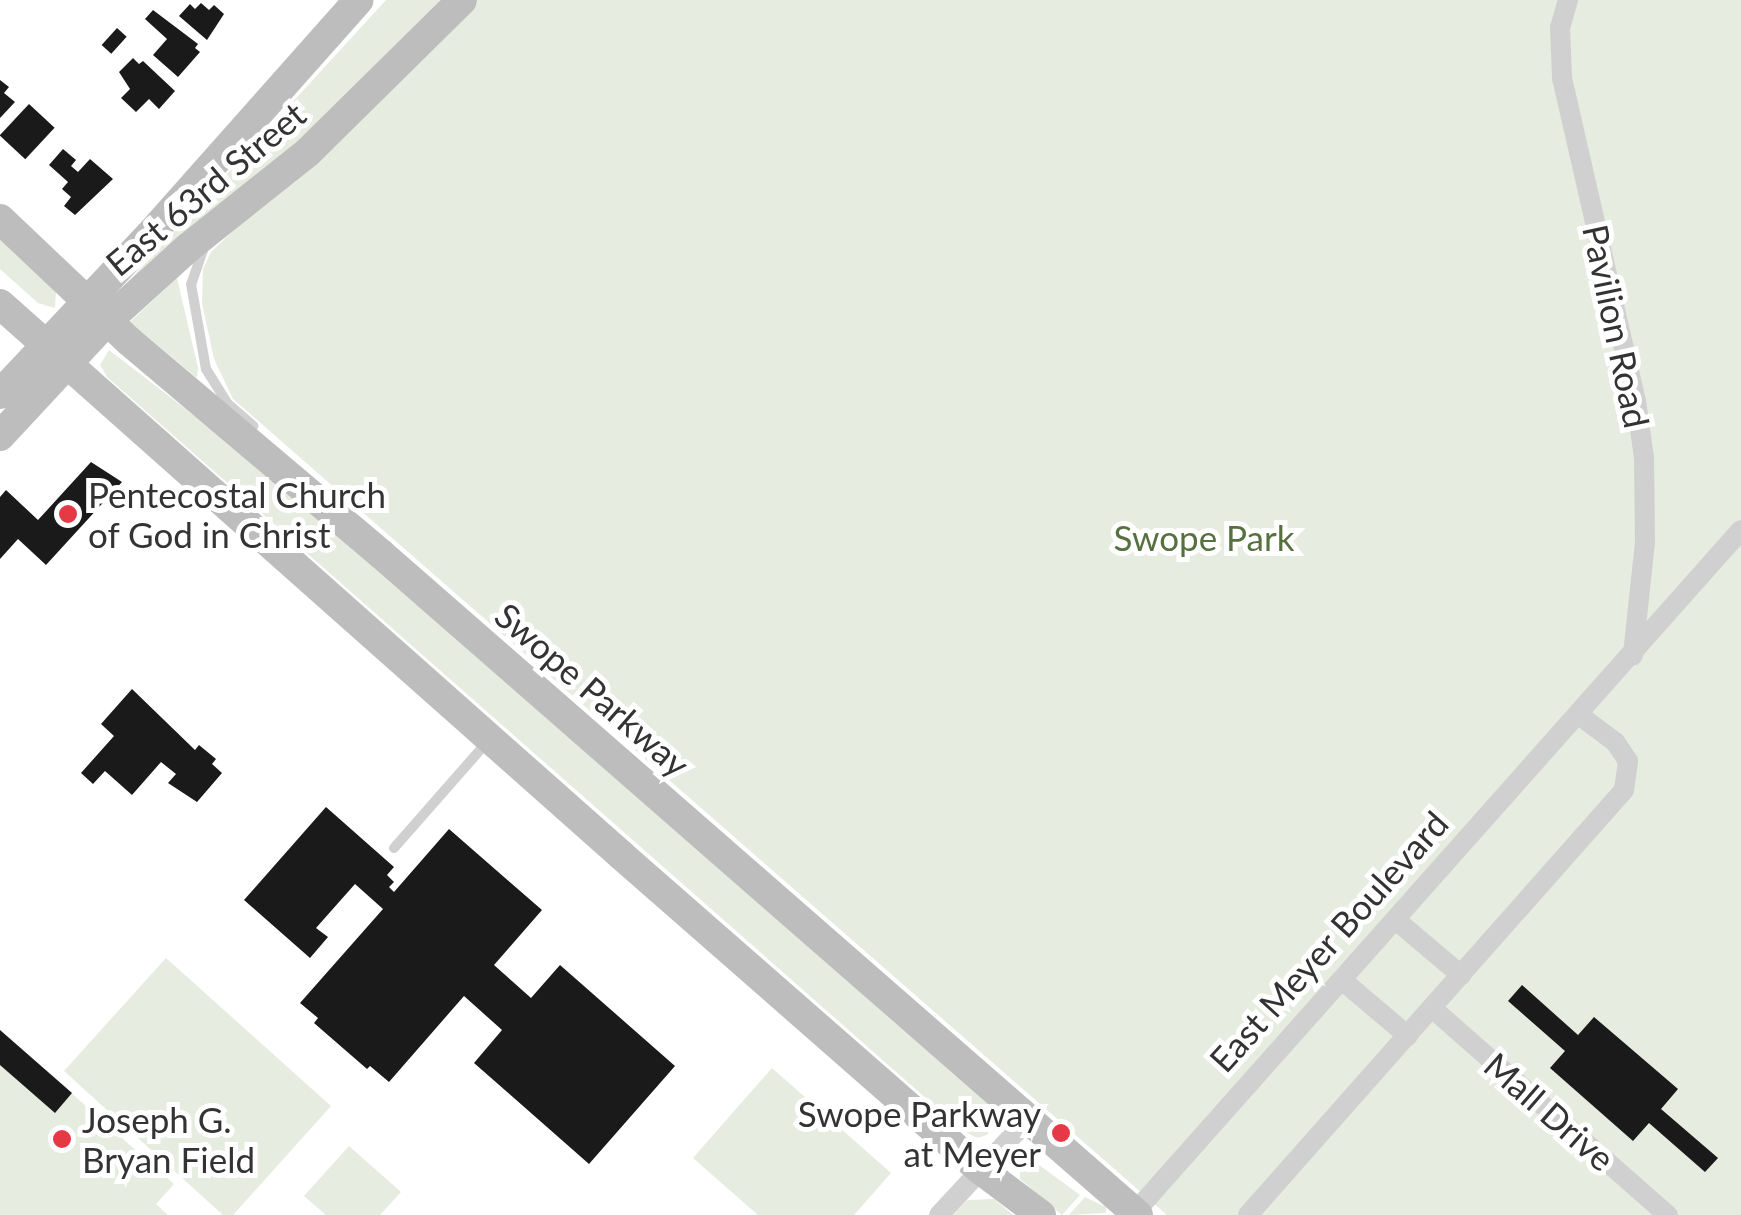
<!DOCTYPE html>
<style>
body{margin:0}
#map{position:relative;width:1741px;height:1215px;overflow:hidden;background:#fff;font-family:Lato,sans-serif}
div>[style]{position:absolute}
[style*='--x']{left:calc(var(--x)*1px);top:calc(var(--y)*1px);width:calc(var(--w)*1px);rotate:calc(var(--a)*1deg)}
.green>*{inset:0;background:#e6ecdf}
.building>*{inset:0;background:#1a1a1a;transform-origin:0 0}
.service>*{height:10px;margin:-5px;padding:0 5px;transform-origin:5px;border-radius:5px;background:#d0d0d0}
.minor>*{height:20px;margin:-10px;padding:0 10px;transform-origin:10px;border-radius:10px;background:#d0d0d0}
.secondary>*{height:30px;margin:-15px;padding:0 15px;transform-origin:15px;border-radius:15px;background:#bdbdbd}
.dots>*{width:28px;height:28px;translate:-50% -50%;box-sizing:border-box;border:5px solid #fff;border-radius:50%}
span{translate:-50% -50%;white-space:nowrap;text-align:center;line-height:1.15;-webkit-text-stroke:10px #fff;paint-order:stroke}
.street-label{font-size:35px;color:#333}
.poi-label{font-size:35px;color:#333}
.left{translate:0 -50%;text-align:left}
.right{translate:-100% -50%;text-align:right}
.park-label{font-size:35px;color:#56703f}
</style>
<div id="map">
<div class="green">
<div style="clip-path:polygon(386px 0,442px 0,315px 129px,134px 286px,129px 281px)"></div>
<div style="clip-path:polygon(474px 0,1741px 0,1741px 1215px,1167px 1215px,233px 399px,214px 359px,202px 303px,203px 269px,211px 252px)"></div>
<div style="clip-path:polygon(0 236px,56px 290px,55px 308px,38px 303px,0 269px)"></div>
<div style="clip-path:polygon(177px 278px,198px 368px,197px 378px,130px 322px)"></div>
<div style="clip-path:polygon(109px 350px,282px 483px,993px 1108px,997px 1119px,987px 1135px,977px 1138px,962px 1130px,107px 377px,100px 365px)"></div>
<div style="clip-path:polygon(166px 958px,331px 1106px,233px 1215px,223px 1215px,64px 1071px)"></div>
<div style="clip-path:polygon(0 1030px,174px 1184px,156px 1204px,168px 1215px,0 1215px)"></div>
<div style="clip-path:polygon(772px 1068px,891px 1173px,854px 1215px,758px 1215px,693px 1158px)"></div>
<div style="clip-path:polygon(349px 1146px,401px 1192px,380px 1215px,326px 1215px,304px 1196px)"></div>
<div style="clip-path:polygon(1031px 1159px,1080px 1195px,1062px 1215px,1020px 1179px,1020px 1170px)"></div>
<div style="clip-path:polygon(1085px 1197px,1106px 1207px,1106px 1213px,1069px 1215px)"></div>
<div style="clip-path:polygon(994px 1199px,1013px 1215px,953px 1215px,967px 1200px)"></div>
</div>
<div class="building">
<div style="clip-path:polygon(201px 3px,209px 10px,214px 5px,224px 14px,207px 40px,179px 16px,190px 4px,195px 9px)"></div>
<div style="clip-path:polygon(153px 10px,198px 44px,195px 48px,200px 52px,178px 77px,153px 55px,167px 39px,145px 19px)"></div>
<div style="left:117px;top:28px;width:13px;height:23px;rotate:42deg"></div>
<div style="clip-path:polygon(133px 58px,139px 64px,143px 61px,175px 91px,159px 109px,149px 99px,136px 112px,121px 98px,130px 89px,119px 72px)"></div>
<div style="clip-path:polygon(0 80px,9px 87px,4px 93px,15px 102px,0 118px)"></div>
<div style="left:29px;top:104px;width:35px;height:43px;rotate:43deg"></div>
<div style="clip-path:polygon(63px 149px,76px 160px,71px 166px,78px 172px,90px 159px,113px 179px,75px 215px,64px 206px,71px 197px,62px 189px,68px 182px,49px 165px)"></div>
<div style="clip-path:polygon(91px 462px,122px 482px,46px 565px,18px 539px,0 559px,0 497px,6px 490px,38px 520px)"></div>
<div style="clip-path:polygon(132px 689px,195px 750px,199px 745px,216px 759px,212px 764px,222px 773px,197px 802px,168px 783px,176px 774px,161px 762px,132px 795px,105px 771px,93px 784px,81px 773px,114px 736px,101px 724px)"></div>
<div style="clip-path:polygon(326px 807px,394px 867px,387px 875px,394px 882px,389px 887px,394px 892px,449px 829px,542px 910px,494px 965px,531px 998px,560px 965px,675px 1066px,589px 1164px,474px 1063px,502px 1030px,464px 996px,389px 1082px,370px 1066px,367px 1069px,314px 1023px,318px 1018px,300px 1003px,383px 909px,355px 884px,316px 928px,328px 937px,310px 958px,244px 900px)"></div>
<div style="clip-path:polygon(1522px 985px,1578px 1035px,1594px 1017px,1678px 1089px,1661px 1109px,1718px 1158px,1705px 1172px,1649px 1123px,1633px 1141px,1550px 1068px,1565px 1051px,1508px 1001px)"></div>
<div style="clip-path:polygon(0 1030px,72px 1093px,55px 1113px,0 1065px)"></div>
</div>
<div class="service">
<div style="--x:203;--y:250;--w:36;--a:109"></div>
<div style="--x:191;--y:284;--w:86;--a:80"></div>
<div style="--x:206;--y:369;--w:40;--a:58"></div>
<div style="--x:227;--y:403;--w:35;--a:41"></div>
<div style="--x:394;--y:848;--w:144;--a:-48.7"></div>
</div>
<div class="minor">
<div style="--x:1568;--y:0;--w:29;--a:106"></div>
<div style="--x:1560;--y:28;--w:50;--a:87.7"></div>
<div style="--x:1562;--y:78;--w:331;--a:77.1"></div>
<div style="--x:1636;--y:401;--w:58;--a:82"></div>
<div style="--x:1644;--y:458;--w:84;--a:89.3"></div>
<div style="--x:1645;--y:542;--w:114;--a:96.1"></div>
<div style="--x:1397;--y:921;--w:84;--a:40.2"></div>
<div style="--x:1343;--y:981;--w:85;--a:40.2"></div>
<div style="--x:1432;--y:1008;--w:314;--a:41.3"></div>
<div style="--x:1135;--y:1212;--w:912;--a:-48.38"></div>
<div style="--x:939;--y:1215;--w:132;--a:-47.1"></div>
<div style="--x:1248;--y:1215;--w:567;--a:-48.5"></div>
<div style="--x:1624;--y:790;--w:29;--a:-82"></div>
<div style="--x:1628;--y:761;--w:23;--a:-124"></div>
<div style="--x:1615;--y:742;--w:45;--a:-143.1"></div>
</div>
<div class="secondary">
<div style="--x:0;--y:219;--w:178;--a:43.4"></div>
<div style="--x:129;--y:341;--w:330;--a:40.2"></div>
<div style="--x:381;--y:554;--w:1005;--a:41.13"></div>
<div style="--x:0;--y:304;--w:830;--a:41.58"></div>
<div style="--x:621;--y:855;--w:478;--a:41.2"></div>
<div style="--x:981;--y:1170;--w:75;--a:36.9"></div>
<div style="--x:0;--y:394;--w:219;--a:-46.7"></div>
<div style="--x:150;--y:235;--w:314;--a:-48.4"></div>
<div style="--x:0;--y:436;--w:157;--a:-47.1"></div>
<div style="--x:107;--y:321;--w:110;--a:-42.1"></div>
<div style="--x:189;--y:247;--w:152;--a:-38.6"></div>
<div style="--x:308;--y:152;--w:216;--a:-44.6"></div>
</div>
<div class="dots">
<div style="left:68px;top:514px;background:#e63946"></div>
<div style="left:1061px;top:1133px;background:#e63946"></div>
<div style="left:62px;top:1139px;background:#e63946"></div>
</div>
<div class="street-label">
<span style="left:205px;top:188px;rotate:-40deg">East 63rd Street</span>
<span style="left:1617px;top:326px;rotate:78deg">Pavilion Road</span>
<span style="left:593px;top:689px;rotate:41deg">Swope Parkway</span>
<span style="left:1328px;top:941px;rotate:-48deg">East Meyer Boulevard</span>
<span style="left:1550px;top:1111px;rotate:41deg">Mall Drive</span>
</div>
<div class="poi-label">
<span class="left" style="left:88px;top:514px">Pentecostal Church<br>of God in Christ</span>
<span class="right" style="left:1041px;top:1133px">Swope Parkway<br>at Meyer</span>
<span class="left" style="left:82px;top:1139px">Joseph G.<br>Bryan Field</span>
</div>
<div class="park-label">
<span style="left:1204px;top:537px">Swope Park</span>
</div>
</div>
